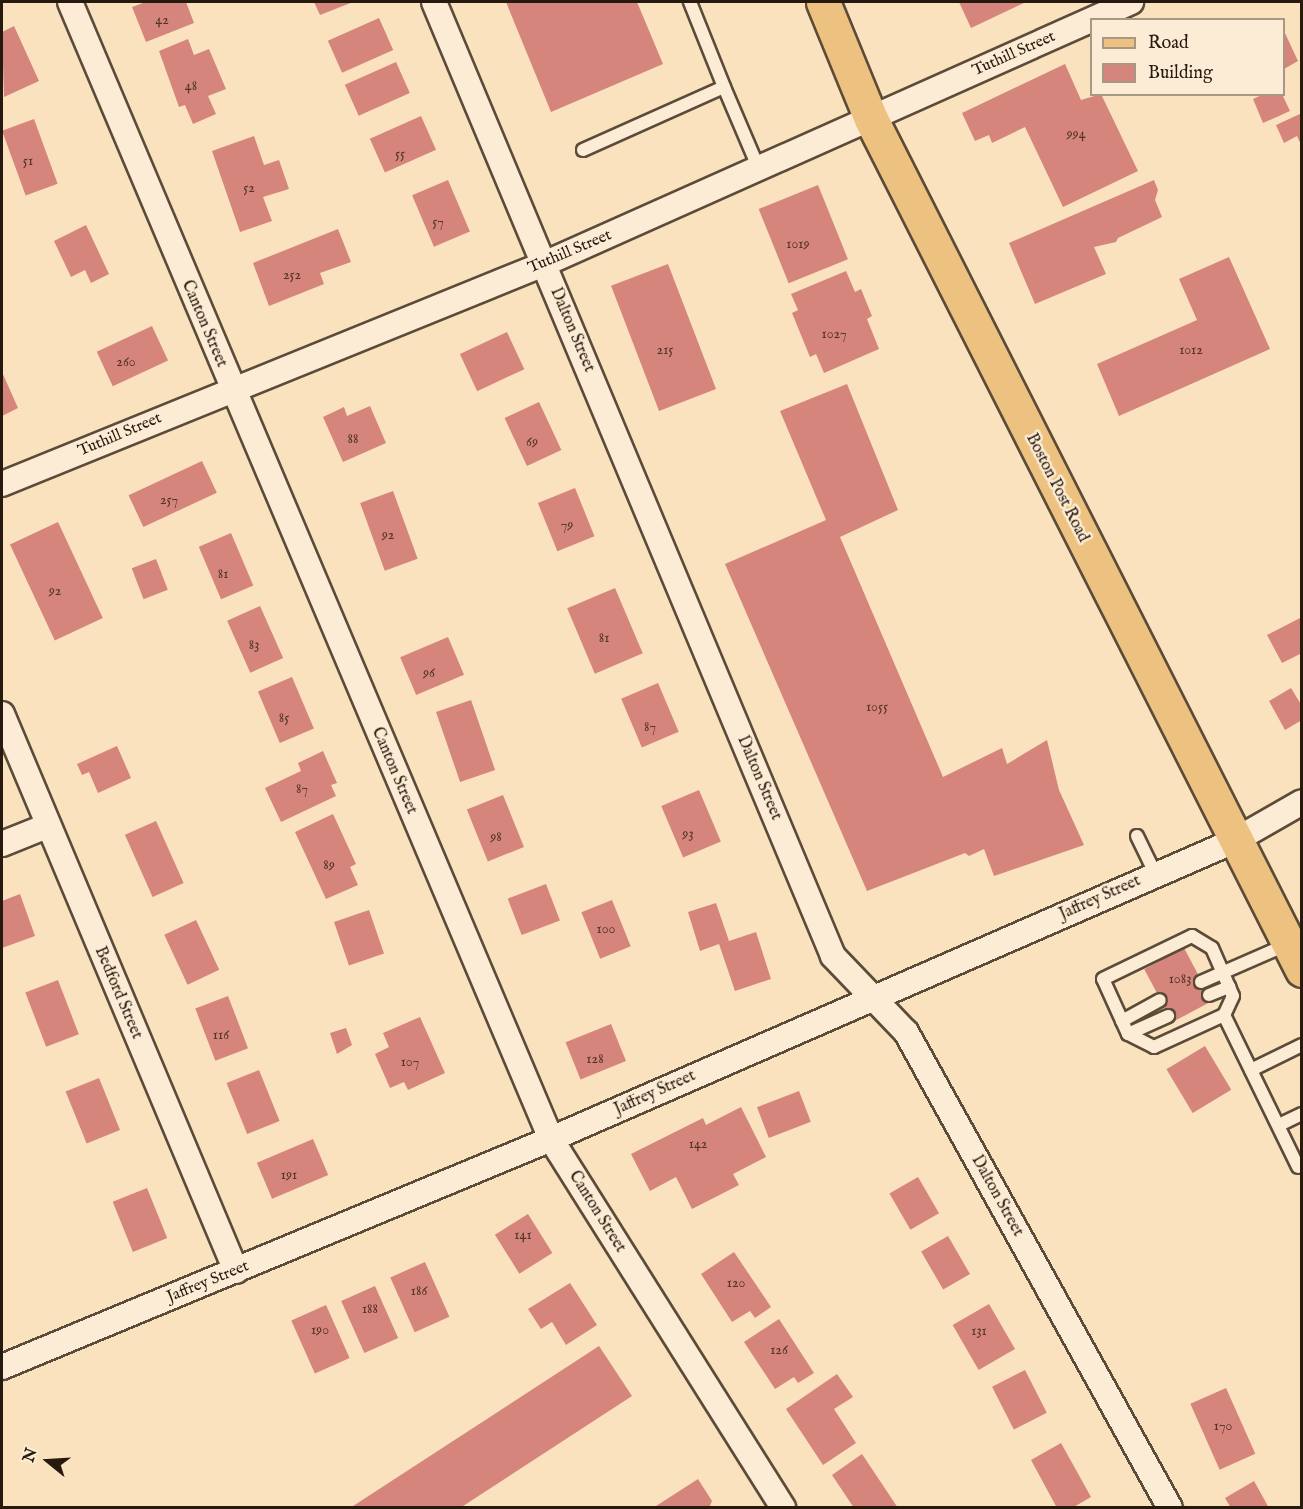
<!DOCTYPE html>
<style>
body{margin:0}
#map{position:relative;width:1303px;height:1509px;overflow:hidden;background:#fae2be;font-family:"IM FELL English",serif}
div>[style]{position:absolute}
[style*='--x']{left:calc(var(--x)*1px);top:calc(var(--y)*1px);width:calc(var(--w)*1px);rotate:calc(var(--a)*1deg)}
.building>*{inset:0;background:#d5857b;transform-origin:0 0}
.roads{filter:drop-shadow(2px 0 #5b4b39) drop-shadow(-2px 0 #5b4b39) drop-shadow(0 2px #5b4b39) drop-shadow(0 -2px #5b4b39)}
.service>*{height:12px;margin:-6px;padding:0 6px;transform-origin:6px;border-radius:6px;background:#fcecd5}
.minor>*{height:24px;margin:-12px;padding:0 12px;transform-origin:12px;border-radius:12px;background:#fcecd5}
.primary>*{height:33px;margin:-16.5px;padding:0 16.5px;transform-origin:16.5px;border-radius:16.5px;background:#edc17f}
span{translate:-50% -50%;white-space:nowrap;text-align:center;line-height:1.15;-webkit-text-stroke:5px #fcecd5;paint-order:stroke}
.number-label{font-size:14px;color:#523428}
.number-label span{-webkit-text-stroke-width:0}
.street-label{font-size:16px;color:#26190d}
.frame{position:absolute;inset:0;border:3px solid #26190d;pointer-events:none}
.legend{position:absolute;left:1090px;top:18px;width:195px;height:78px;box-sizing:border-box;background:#fcecd5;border:2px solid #a69885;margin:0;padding:8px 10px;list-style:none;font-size:18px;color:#26190d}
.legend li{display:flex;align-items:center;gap:12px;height:30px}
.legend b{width:30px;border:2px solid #a69885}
.north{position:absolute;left:18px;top:1431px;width:60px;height:60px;-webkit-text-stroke:4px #fcecd5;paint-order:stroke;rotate:288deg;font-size:16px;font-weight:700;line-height:24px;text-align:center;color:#26190d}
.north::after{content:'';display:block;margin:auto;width:21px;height:27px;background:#26190d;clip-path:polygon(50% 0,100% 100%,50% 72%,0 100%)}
</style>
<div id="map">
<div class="building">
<div style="clip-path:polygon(146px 2px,186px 2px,194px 23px,146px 42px,132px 7px)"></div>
<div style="clip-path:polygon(314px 2px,353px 2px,320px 15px)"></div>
<div style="clip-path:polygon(506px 2px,637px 2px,663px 64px,551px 112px)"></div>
<div style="clip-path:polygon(959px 2px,1026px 2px,971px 28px)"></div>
<div style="left:379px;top:18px;width:35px;height:56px;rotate:66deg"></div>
<div style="clip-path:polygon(14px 26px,39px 81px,4px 97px,2px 32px)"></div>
<div style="clip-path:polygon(1284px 31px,1298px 61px,1284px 69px)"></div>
<div style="clip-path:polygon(188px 39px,194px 55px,209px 49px,226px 89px,208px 96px,216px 114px,193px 124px,185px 105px,179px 107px,159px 51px)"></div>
<div style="left:396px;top:62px;width:34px;height:56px;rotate:66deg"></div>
<div style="clip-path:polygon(1065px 64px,1081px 100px,1101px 94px,1138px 171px,1063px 207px,1025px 127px,992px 143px,989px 135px,975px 141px,962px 113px)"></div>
<div style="clip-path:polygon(1264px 94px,1282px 94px,1290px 111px,1263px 123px,1253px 99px)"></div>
<div style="clip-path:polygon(1302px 113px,1302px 147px,1297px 136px,1284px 143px,1276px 125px)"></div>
<div style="left:421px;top:116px;width:37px;height:56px;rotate:66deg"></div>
<div style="left:34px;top:119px;width:69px;height:34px;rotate:70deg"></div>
<div style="clip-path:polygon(254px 136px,264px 165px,279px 160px,289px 189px,263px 197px,272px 221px,240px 232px,212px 151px)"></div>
<div style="left:448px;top:180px;width:56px;height:39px;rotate:67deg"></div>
<div style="clip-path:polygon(1154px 180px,1158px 190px,1155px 200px,1162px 217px,1118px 238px,1116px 242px,1094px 247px,1106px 274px,1035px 304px,1009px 243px)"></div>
<div style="left:818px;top:185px;width:80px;height:64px;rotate:68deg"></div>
<div style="clip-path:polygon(86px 225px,109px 274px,91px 283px,85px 270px,71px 277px,54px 241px)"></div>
<div style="clip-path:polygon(338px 229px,351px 262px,320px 273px,324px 284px,269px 306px,253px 263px)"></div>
<div style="clip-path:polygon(1229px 257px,1270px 349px,1119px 416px,1097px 364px,1197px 320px,1179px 279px)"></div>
<div style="left:668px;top:264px;width:134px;height:61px;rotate:69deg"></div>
<div style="clip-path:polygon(846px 271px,855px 292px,861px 289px,872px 316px,867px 319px,879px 349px,824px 373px,816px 354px,810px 357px,792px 313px,798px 310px,791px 294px)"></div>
<div style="left:152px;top:326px;width:38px;height:61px;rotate:65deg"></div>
<div style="left:507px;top:332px;width:41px;height:52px;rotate:65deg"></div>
<div style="clip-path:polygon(2px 372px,18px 408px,2px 416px)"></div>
<div style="clip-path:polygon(847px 384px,898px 510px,840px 537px,943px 777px,1002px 748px,1007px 764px,1047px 740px,1059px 790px,1084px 845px,994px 876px,984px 849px,969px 856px,965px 853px,867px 891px,725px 564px,826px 520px,780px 411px)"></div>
<div style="left:539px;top:402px;width:53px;height:38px;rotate:65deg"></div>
<div style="clip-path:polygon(370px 406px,386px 443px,343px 462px,323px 417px,344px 407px,347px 416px)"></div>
<div style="left:202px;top:461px;width:35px;height:81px;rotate:65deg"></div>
<div style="left:575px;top:488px;width:52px;height:40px;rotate:68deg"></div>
<div style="left:393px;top:491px;width:72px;height:35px;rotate:70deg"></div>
<div style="left:58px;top:522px;width:106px;height:53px;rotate:65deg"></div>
<div style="left:231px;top:533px;width:57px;height:35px;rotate:67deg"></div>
<div style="left:156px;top:559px;width:33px;height:26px;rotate:69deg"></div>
<div style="left:615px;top:588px;width:71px;height:52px;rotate:67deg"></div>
<div style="left:260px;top:606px;width:57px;height:36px;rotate:66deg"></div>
<div style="clip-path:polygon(1302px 617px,1302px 653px,1282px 663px,1267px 635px)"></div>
<div style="left:448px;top:637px;width:41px;height:52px;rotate:67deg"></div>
<div style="left:292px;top:677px;width:56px;height:37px;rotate:67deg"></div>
<div style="left:658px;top:683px;width:53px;height:40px;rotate:67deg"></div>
<div style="clip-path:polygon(1291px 688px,1302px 706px,1302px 720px,1285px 730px,1269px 701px)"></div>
<div style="left:471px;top:700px;width:74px;height:37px;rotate:71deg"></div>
<div style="clip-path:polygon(117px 746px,131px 778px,98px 793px,89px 772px,82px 775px,77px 764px)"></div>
<div style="clip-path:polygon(323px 751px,337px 783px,331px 785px,336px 796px,281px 822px,265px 788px,301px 771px,298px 763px)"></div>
<div style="left:699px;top:790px;width:56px;height:41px;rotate:67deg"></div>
<div style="left:503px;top:795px;width:56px;height:39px;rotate:68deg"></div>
<div style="clip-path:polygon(333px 814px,356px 864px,350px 867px,358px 885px,326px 899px,295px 832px)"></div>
<div style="left:156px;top:821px;width:68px;height:34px;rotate:66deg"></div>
<div style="left:546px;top:884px;width:39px;height:41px;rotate:69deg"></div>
<div style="clip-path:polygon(20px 894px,35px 936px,2px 948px,2px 901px)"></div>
<div style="left:612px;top:900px;width:50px;height:33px;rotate:68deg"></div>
<div style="clip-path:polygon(716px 903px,729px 941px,756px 932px,771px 979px,735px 991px,719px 944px,700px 951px,688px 912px)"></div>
<div style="left:369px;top:910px;width:46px;height:37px;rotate:71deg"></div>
<div style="left:196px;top:920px;width:55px;height:35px;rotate:65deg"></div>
<div style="left:1184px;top:948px;width:60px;height:45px;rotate:62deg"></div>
<div style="left:58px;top:980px;width:58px;height:35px;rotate:69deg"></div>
<div style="left:228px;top:996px;width:56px;height:35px;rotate:69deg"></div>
<div style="clip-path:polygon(420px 1017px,445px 1073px,408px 1090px,404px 1082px,390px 1088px,375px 1054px,389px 1047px,383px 1033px)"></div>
<div style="left:611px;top:1024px;width:40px;height:49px;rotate:68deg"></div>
<div style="clip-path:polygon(346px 1028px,352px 1045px,337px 1054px,330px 1033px)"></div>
<div style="left:1205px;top:1046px;width:51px;height:45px;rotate:59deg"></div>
<div style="left:259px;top:1070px;width:55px;height:35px;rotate:68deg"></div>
<div style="left:99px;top:1078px;width:56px;height:36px;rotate:68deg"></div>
<div style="left:799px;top:1091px;width:33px;height:45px;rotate:69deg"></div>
<div style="clip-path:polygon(741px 1107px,766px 1157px,733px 1174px,739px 1185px,692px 1209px,676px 1177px,650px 1191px,631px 1154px,703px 1118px,706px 1125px)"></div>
<div style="left:313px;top:1139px;width:39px;height:61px;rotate:67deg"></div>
<div style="left:918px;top:1177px;width:42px;height:33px;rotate:60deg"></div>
<div style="left:147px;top:1188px;width:54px;height:37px;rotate:68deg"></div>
<div style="left:528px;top:1214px;width:46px;height:39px;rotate:58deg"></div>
<div style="left:948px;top:1236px;width:44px;height:31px;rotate:60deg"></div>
<div style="clip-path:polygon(734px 1252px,771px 1307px,755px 1318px,750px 1311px,732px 1322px,701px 1274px)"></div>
<div style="left:425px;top:1262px;width:60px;height:38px;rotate:66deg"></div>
<div style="clip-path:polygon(570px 1283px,597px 1325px,566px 1345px,552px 1322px,541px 1329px,528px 1309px)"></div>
<div style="left:375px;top:1286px;width:57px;height:37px;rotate:66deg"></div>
<div style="left:989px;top:1304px;width:52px;height:42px;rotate:60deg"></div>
<div style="left:326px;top:1305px;width:58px;height:38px;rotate:66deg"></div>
<div style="clip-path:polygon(779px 1319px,814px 1373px,798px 1383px,794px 1377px,775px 1389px,744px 1342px)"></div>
<div style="clip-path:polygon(599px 1346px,632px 1396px,460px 1508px,350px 1508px)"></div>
<div style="left:1025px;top:1370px;width:48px;height:37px;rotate:63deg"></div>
<div style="clip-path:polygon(837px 1374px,853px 1397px,834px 1409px,856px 1443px,823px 1465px,786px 1409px)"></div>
<div style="left:1226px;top:1388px;width:72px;height:39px;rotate:66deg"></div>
<div style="clip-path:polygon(1061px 1443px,1091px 1497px,1072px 1508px,1057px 1508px,1031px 1460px)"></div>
<div style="clip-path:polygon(862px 1454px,898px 1508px,854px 1508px,832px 1475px)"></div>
<div style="clip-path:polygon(698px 1479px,712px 1501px,709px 1508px,653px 1508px)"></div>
<div style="clip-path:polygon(1254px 1481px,1269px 1508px,1231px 1508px,1225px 1498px)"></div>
</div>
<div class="roads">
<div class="service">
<div style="--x:724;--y:87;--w:89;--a:66.9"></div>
<div style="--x:583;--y:150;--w:154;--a:-24.1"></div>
<div style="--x:724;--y:87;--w:92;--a:-111.8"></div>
<div style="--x:1137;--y:836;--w:41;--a:64.1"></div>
<div style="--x:1192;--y:936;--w:23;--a:31"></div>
<div style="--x:1212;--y:948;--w:52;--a:66.4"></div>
<div style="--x:1233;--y:996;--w:21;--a:115"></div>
<div style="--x:1224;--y:1015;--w:77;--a:155.4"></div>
<div style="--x:1154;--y:1047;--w:29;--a:-153"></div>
<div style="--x:1128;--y:1034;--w:60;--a:-114.4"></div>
<div style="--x:1103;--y:979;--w:99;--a:-25.8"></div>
<div style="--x:1201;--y:982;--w:95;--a:-23.6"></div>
<div style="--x:1209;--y:995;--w:22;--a:-22"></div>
<div style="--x:1224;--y:1015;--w:169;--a:64"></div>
<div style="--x:1122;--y:1021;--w:43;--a:-28.9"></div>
<div style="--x:1128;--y:1034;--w:44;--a:-24.2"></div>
<div style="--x:1251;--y:1070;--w:57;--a:-26.1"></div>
<div style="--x:1279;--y:1125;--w:25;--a:-26"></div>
</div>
<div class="minor">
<div style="--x:70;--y:2;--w:1235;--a:67.07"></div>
<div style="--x:551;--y:1139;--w:436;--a:57.8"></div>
<div style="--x:434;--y:2;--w:1034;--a:67.3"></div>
<div style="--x:833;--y:956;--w:105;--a:46.2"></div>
<div style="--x:906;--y:1032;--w:544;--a:60.99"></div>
<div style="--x:2;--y:484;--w:585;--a:-22.09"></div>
<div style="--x:544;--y:264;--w:643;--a:-24.05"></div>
<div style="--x:2;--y:714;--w:604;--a:67.21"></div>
<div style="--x:2;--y:844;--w:48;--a:-21.8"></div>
<div style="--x:2;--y:1367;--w:594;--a:-22.55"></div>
<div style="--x:551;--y:1139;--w:745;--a:-23.57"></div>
<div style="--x:1234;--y:841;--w:78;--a:-29.8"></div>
</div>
<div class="primary">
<div style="--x:823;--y:2;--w:126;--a:67.7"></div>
<div style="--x:871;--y:119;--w:954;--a:63.14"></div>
</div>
</div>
<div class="number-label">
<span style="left:162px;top:20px">42</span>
<span style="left:191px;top:86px">48</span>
<span style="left:1076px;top:134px">994</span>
<span style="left:400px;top:154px">55</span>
<span style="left:28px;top:161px">51</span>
<span style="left:249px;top:188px">52</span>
<span style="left:438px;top:222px">57</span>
<span style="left:798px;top:244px">1019</span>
<span style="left:292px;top:275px">252</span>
<span style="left:834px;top:334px">1027</span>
<span style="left:665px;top:350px">215</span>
<span style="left:1191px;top:350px">1012</span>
<span style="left:126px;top:362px">260</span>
<span style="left:353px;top:439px">88</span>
<span style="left:532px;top:442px">69</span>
<span style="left:169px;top:500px">257</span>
<span style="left:567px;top:525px">79</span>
<span style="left:388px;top:535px">92</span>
<span style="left:223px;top:574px">81</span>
<span style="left:55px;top:591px">92</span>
<span style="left:604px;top:638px">81</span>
<span style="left:254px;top:645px">83</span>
<span style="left:429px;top:673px">96</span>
<span style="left:877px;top:707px">1055</span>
<span style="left:284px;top:718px">85</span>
<span style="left:650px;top:727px">87</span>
<span style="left:302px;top:789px">87</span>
<span style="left:688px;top:834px">93</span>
<span style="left:496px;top:837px">98</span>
<span style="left:329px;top:865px">89</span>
<span style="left:606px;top:929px">100</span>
<span style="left:1180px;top:979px">1083</span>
<span style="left:221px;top:1035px">116</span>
<span style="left:595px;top:1059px">128</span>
<span style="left:410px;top:1062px">107</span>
<span style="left:698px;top:1144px">142</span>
<span style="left:289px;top:1175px">191</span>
<span style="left:523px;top:1235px">141</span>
<span style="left:736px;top:1283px">120</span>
<span style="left:419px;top:1291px">186</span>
<span style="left:370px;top:1309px">188</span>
<span style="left:320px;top:1330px">190</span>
<span style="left:979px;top:1331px">131</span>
<span style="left:779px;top:1350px">126</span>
<span style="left:1223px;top:1426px">170</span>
</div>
<div class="street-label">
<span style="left:1014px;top:54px;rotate:-24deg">Tuthill Street</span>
<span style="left:570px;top:252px;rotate:-23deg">Tuthill Street</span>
<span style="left:204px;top:324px;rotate:67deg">Canton Street</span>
<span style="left:572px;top:330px;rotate:67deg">Dalton Street</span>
<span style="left:120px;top:435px;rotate:-23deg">Tuthill Street</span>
<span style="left:1057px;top:488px;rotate:63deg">Boston Post Road</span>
<span style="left:394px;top:771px;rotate:67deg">Canton Street</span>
<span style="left:759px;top:778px;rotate:67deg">Dalton Street</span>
<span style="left:1100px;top:898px;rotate:-24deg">Jaffrey Street</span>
<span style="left:118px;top:993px;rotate:67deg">Bedford Street</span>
<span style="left:655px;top:1093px;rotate:-24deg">Jaffrey Street</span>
<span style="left:997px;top:1196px;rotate:61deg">Dalton Street</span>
<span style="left:597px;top:1212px;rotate:58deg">Canton Street</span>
<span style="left:208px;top:1282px;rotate:-22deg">Jaffrey Street</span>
</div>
<div class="frame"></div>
<ul class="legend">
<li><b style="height:8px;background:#edc17f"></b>Road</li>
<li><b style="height:16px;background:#d5857b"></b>Building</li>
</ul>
<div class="north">N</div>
</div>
